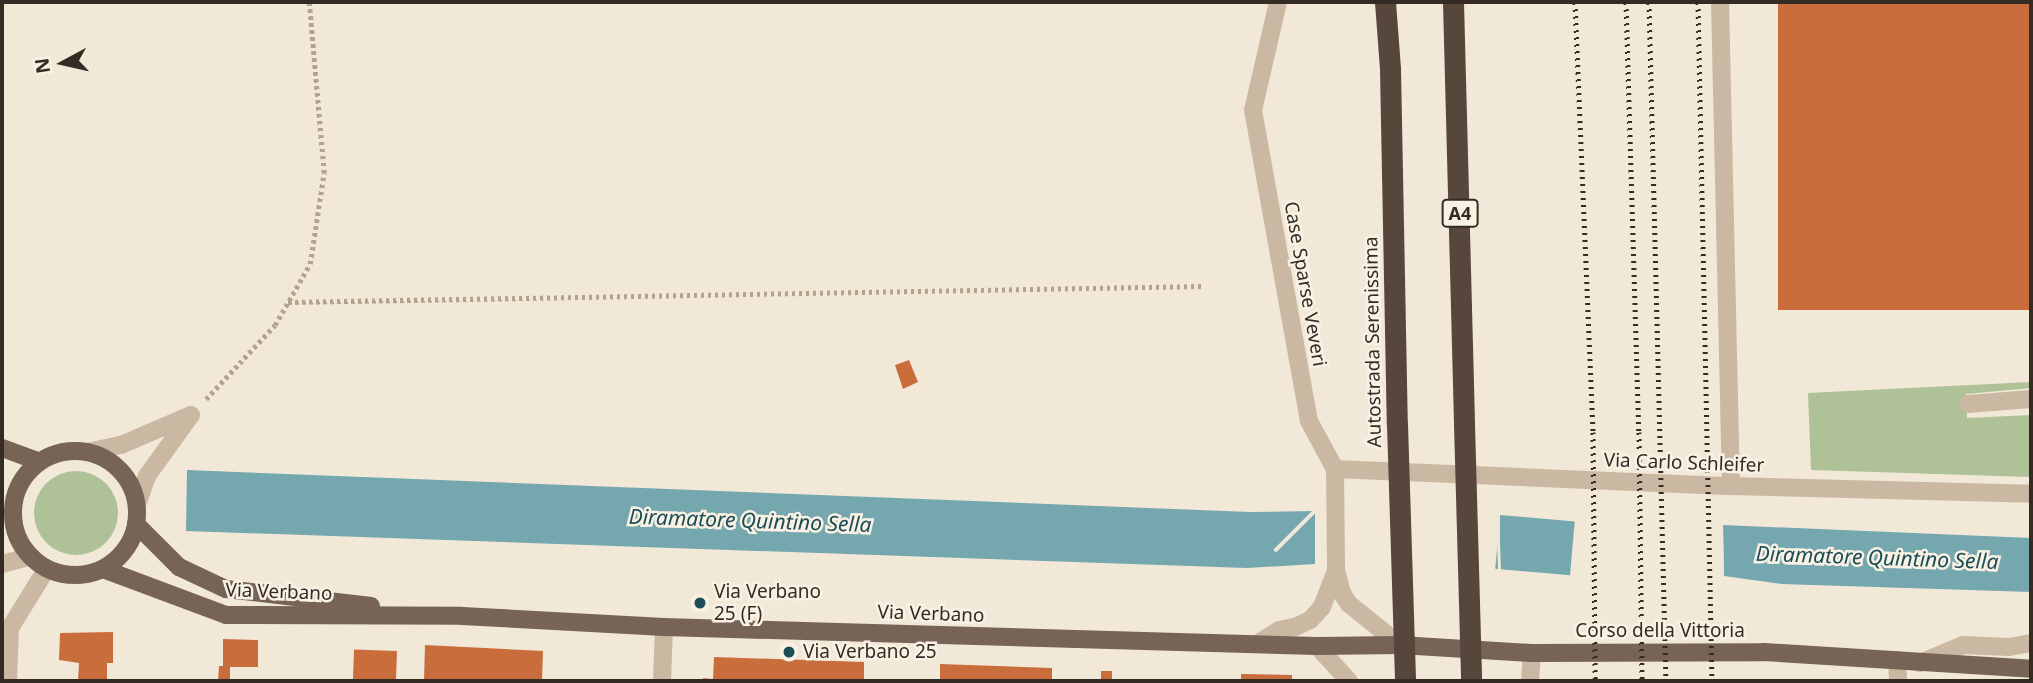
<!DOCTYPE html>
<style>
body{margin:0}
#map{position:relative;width:2033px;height:683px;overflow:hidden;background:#f1e8d7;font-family:"Noto Sans",sans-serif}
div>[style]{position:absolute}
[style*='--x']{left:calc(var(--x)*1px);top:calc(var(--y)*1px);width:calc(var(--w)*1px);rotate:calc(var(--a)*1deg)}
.green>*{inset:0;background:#aec197}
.round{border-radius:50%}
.water>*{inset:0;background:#75a7af;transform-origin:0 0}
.pier>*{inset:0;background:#f1e8d7;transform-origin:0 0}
.building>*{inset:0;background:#ca6d3d;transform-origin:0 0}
.path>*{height:4.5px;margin-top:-2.25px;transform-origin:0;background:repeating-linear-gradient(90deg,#b5a28d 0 3.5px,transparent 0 7px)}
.minor>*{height:18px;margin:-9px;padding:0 9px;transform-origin:9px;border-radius:9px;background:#cab8a3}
.major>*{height:18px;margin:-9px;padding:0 9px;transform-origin:9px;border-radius:9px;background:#776456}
.major>.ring{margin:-9px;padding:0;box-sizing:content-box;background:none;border:18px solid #776456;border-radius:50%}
.highway>*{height:21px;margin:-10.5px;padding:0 10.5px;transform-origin:10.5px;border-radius:10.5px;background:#56463c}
.rail>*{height:5px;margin-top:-2.5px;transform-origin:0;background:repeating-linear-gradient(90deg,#342b25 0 2px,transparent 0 7px)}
.highway-bridge>*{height:21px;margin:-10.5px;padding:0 10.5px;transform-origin:10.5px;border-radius:10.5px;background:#56463c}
.dots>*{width:19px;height:19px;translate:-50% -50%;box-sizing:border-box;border:4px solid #f9f1e3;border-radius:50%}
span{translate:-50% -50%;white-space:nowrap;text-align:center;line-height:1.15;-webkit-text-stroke:5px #f9f1e3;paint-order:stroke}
.shield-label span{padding:2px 5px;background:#f9f1e3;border:2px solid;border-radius:5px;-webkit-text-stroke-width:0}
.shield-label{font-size:18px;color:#342b25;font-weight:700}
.street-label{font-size:19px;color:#342b25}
.poi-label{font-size:19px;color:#342b25}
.left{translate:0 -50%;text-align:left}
.water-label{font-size:21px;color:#1a4d57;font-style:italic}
.frame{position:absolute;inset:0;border:4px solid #342b25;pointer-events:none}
.north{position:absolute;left:28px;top:28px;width:70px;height:70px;-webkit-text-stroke:5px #f9f1e3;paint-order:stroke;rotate:262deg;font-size:19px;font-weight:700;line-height:28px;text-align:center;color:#342b25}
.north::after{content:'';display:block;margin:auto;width:24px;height:32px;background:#342b25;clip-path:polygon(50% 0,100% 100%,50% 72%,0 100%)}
</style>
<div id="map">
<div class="green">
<div style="clip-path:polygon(2031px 382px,2031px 388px,1966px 394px,1967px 418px,2031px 415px,2031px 477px,1811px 470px,1808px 393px)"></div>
<div class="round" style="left:34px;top:471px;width:84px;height:84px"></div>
</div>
<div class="water">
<div style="clip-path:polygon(187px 470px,1250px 512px,1315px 511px,1315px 564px,1247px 568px,186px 531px)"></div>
<div style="left:1500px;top:515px;width:75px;height:54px;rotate:5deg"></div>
<div style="clip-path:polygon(1723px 525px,2031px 538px,2031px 592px,1782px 584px,1724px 576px)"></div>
</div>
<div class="pier">
<div style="left:1315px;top:508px;width:4px;height:59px;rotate:45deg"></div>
<div style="clip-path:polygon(1500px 511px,1500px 541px,1501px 572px,1498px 569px,1497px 541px,1496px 515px)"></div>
<div style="clip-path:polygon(1575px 518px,1579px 521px,1579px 574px,1576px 577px)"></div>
<div style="clip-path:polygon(1723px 521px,1723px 525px,1724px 580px,1720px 576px,1720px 525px)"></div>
</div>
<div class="building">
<div style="left:1778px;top:2px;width:253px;height:308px"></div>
<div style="clip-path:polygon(909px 360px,918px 382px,903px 389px,895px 365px)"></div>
<div style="clip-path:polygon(113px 632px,113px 663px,107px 663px,107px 681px,78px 681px,79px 663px,59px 660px,60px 633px)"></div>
<div style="clip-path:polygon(223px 639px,258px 640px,258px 667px,230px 667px,230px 681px,218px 681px,219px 666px,223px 666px)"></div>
<div style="clip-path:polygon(425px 645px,543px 651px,542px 681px,424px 681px)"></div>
<div style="left:397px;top:651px;width:30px;height:43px;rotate:92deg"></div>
<div style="clip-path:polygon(714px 657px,864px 662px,864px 681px,703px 681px,703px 678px,713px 679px)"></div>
<div style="clip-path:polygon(940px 664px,1052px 668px,1052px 681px,940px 681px)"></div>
<div style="left:1101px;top:671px;width:11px;height:10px"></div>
<div style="clip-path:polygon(1241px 674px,1292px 675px,1292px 681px,1241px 681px)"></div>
</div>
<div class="path">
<div style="--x:288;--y:302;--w:917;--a:-1"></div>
<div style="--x:206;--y:399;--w:101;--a:-47"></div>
<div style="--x:275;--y:325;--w:70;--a:-60.2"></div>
<div style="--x:310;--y:264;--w:92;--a:-81.3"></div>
<div style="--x:324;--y:173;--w:172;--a:-95"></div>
</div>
<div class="minor">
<div style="--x:1278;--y:2;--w:111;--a:103"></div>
<div style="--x:1253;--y:110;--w:316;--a:79.8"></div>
<div style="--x:1309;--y:421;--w:55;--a:61.6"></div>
<div style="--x:1335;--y:469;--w:101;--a:89.4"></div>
<div style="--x:1720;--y:2;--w:484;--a:88.7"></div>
<div style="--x:1968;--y:404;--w:63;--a:-4.5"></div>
<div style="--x:87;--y:452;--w:35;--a:-12"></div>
<div style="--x:121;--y:445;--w:76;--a:-23.2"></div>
<div style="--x:191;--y:415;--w:75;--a:125.8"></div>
<div style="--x:147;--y:476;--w:31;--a:109"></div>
<div style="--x:1335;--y:469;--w:396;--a:2.5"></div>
<div style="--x:1731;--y:486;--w:300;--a:1.5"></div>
<div style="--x:2;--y:564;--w:30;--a:-15"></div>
<div style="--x:1257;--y:644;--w:26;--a:-32"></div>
<div style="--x:1279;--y:630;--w:16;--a:-11"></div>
<div style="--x:1295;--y:627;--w:17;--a:-25"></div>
<div style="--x:1310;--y:620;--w:18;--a:-47"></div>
<div style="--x:1322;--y:607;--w:40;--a:-69"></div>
<div style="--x:1336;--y:570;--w:24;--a:75"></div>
<div style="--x:1342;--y:593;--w:13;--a:58"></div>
<div style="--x:1349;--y:604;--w:65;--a:38.8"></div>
<div style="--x:1317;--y:646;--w:47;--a:47.6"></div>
<div style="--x:1897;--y:660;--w:21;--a:87"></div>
<div style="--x:1920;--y:663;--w:47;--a:-22.7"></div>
<div style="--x:1963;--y:645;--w:46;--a:2.5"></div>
<div style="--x:2009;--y:647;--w:22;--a:-10"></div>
<div style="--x:8;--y:681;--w:53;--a:-87.8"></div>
<div style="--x:10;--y:628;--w:70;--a:-58.3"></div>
<div style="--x:662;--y:681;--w:54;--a:-87.9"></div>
<div style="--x:1530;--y:681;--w:28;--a:-86"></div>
</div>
<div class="major">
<div style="--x:2;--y:448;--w:40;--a:20.2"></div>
<div class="ring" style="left:13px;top:451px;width:106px;height:106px"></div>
<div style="--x:136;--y:524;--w:61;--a:45"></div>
<div style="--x:179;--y:567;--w:52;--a:25.1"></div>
<div style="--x:226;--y:589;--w:146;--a:6.7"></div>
<div style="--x:103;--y:569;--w:131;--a:20.5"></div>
<div style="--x:226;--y:615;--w:236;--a:0.2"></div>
<div style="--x:462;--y:616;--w:202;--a:3.1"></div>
<div style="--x:664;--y:627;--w:653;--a:1.67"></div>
<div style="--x:1317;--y:646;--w:83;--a:-0.7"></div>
<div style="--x:1400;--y:645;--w:132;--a:3.5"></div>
<div style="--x:1532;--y:653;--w:232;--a:-0.2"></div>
<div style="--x:1764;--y:652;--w:268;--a:3.6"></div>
</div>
<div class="highway">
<div style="--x:1385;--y:2;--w:67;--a:85.7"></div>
<div style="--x:1390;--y:69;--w:355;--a:88.9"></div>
<div style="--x:1453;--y:2;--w:422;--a:88.5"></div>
</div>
<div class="rail">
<div style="--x:1575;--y:2;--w:430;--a:87.6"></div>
<div style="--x:1593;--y:432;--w:249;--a:89.5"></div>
<div style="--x:1626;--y:2;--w:430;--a:88.3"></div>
<div style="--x:1639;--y:432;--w:249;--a:89.3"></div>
<div style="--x:1649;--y:2;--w:679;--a:88.57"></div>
<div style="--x:1698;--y:2;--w:679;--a:88.82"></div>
</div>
<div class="highway-bridge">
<div style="--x:1397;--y:424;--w:257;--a:88.2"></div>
<div style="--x:1464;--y:424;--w:257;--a:88.4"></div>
</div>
<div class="dots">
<div style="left:700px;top:603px;background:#1a4d57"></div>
<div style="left:789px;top:652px;background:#1a4d57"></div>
</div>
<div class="shield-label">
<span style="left:1460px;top:213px">A4</span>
</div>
<div class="street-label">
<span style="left:1305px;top:284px;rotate:80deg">Case Sparse Veveri</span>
<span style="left:1373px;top:342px;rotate:-91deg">Autostrada Serenissima</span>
<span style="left:1684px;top:463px;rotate:2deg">Via Carlo Schleifer</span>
<span style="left:279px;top:592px;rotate:2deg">Via Verbano</span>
<span style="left:931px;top:614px;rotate:2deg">Via Verbano</span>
<span style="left:1660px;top:631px">Corso della Vittoria</span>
</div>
<div class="poi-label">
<span class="left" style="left:714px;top:603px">Via Verbano<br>25 (F)</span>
<span class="left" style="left:803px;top:652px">Via Verbano 25</span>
</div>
<div class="water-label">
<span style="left:750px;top:520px;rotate:2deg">Diramatore Quintino Sella</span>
<span style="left:1877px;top:557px;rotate:2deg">Diramatore Quintino Sella</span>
</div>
<div class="frame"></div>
<div class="north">N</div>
</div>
